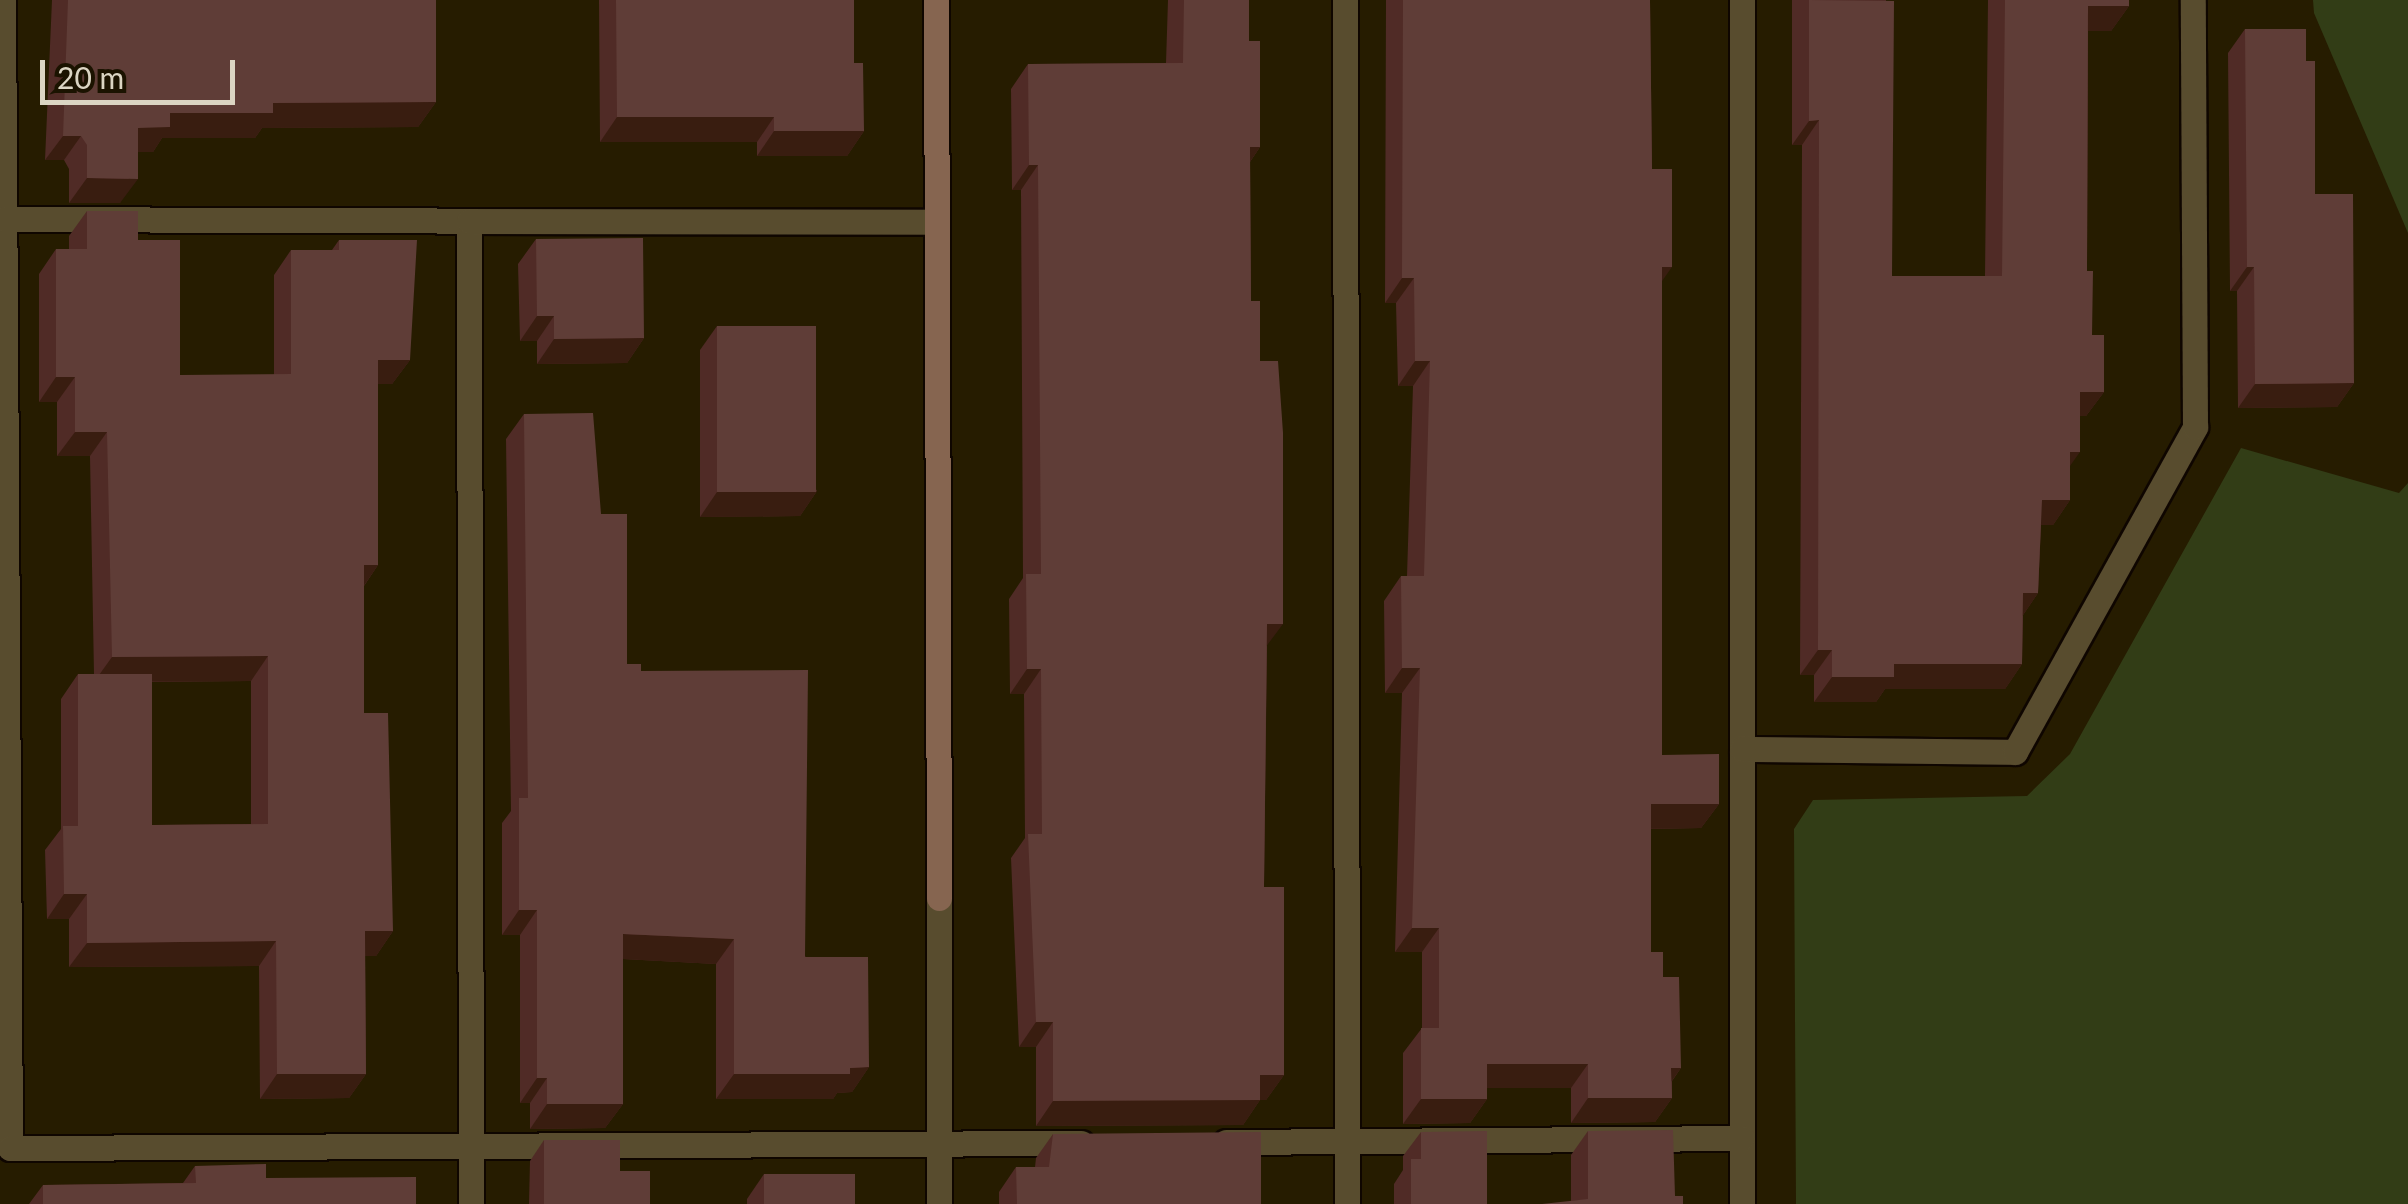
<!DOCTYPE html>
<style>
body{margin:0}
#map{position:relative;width:2408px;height:1204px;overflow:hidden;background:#261c00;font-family:Lato,sans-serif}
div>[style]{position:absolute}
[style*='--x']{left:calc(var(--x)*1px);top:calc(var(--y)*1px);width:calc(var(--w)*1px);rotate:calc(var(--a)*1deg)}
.green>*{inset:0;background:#323d16}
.roads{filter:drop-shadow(2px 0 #0f0600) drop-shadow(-2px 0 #0f0600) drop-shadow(0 2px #0f0600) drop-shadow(0 -2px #0f0600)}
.street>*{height:25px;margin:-12.5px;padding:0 12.5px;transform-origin:12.5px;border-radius:12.5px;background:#584c2e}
.secondary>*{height:25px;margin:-12.5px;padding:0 12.5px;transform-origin:12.5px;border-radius:12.5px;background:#866550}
.wall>*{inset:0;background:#502b26}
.shaded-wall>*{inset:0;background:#391d10}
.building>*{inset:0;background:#5f3d37;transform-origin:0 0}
span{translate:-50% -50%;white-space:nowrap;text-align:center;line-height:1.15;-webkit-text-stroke:8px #1b1300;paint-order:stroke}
.scale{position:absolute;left:40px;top:60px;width:195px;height:45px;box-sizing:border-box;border:5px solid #dbd5c3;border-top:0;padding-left:12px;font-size:30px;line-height:35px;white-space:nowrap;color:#dbd5c3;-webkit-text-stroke:8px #1b1300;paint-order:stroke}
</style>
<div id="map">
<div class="green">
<div style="clip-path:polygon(2313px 0,2408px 0,2408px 233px,2314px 13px)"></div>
<div style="clip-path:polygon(2241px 448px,2399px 493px,2408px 483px,2408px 1204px,1796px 1204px,1794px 829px,1813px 800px,2027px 796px,2070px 754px)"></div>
</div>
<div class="roads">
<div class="street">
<div style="--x:3;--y:0;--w:1148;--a:89.65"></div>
<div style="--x:10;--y:1148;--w:1071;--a:-0.27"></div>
<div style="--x:1345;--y:0;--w:1204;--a:89.9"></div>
<div style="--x:1742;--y:0;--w:1204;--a:90"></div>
<div style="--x:4;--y:219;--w:465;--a:0.2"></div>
<div style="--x:1742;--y:749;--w:273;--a:0.6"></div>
<div style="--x:2015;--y:752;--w:372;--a:-61"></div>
<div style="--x:2195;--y:427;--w:427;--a:-90.3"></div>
<div style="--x:939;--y:898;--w:306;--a:90"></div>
<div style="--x:1226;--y:1142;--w:516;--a:-0.44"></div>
<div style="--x:471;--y:1204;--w:983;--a:-90.12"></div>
<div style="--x:469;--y:221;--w:468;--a:0.1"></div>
</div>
<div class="secondary">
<div style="--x:936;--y:0;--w:898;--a:89.81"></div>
</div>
</div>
<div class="wall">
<div style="clip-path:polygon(52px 0,436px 0,436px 102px,418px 127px,262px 128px,255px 138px,162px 138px,153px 152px,138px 152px,120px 203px,69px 203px,69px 169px,64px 160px,45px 160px)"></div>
<div style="clip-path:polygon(599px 0,854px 0,854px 63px,864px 131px,847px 156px,757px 156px,757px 142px,600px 142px)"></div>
<div style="clip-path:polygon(1168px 0,1249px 0,1249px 41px,1260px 147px,1250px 162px,1251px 301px,1260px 361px,1267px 646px,1264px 887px,1284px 1075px,1266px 1100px,1260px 1100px,1243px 1125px,1036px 1126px,1036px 1047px,1019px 1047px,1011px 858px,1025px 838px,1024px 694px,1010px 694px,1009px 599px,1023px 578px,1021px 190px,1012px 190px,1011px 89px,1028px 64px,1166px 63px)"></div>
<div style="clip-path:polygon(1386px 0,1650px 0,1652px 169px,1662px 281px,1662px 755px,1719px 804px,1701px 828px,1651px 829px,1651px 952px,1663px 977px,1681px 1068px,1672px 1081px,1672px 1098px,1655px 1122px,1571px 1123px,1571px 1088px,1487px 1088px,1487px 1099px,1470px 1123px,1403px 1124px,1403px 1053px,1422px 1028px,1422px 952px,1395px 952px,1402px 693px,1385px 693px,1384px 601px,1401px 576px,1407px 576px,1413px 386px,1398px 386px,1396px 303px,1385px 303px)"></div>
<div style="clip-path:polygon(1792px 0,1886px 0,1892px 276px,1985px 276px,1988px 0,2129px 0,2129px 6px,2111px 31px,2088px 31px,2087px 271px,2092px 335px,2104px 392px,2086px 416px,2080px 416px,2070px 466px,2070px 500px,2053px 525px,2041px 525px,2038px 593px,2023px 615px,2022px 664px,2005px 689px,1885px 689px,1876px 702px,1814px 702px,1814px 675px,1800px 675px,1802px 145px,1792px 145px)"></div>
<div style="clip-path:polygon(2245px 29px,2315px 194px,2354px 383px,2337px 407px,2238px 408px,2237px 291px,2230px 291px,2228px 53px)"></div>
<div style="clip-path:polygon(evenodd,87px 211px,138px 240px,180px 375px,274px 375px,274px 275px,291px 250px,332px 250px,339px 240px,410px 360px,392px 384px,378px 384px,378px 565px,364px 586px,364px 713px,393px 931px,376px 956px,365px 956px,366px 1074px,349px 1098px,260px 1099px,259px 966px,69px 967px,69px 919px,47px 919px,45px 850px,61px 829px,61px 699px,78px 674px,94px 674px,90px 456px,57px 456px,57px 402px,39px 402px,39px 274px,56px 249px,69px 249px,69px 236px,87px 211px,251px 681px,251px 824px,152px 825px,152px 682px,251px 681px)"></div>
<div style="clip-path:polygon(536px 239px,644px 338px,627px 363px,537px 364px,537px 341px,520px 341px,518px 264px)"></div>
<div style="clip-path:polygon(717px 326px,817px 491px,800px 516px,700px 517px,700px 350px)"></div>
<div style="clip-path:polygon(524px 414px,601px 514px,627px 664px,641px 671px,869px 1067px,852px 1092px,837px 1093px,833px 1099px,716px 1099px,716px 964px,623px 959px,623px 1104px,605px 1128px,530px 1129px,530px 1103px,520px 1103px,520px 935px,502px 935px,502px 823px,511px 811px,506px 439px)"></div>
<div style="clip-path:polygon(1588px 1131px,1675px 1196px,1571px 1201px,1571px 1155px)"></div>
<div style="clip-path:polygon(1421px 1132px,1487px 1204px,1394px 1204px,1394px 1184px,1403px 1170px,1403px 1156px)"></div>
<div style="clip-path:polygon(1053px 1134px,1261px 1204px,999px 1204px,999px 1192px,1016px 1167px,1035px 1167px,1036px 1158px)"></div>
<div style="clip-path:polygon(544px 1140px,620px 1171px,650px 1204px,529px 1204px,530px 1161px)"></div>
<div style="clip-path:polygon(195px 1166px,266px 1178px,416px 1204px,29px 1204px,43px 1185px,183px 1183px)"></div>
<div style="clip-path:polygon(764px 1174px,855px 1204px,747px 1204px,747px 1199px)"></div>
</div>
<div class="shaded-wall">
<div style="clip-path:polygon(2088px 6px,2129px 6px,2111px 31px,2071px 31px)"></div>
<div style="clip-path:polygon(436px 102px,418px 127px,262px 128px,255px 138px,162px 138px,153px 152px,120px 152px,138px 128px,170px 113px,273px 103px)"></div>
<div style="clip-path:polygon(617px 117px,774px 117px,757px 142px,600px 142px)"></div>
<div style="clip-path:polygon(1819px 120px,1802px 145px,1792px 145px,1809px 121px)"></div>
<div style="clip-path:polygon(774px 131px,864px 131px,847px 156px,757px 156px)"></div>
<div style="clip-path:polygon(63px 136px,81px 136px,64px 160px,45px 160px)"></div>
<div style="clip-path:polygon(1250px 147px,1260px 147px,1243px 172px)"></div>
<div style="clip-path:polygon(1029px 165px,1038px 165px,1021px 190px,1012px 190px)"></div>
<div style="clip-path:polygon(87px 178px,138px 179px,120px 203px,69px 203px)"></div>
<div style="clip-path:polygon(1662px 267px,1672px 267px,1655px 291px)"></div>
<div style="clip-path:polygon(2247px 267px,2254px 267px,2237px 291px,2230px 291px)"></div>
<div style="clip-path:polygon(1402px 278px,1414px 278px,1396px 303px,1385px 303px)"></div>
<div style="clip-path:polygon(537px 316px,554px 316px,537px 341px,520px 341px)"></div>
<div style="clip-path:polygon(644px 338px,627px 363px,537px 364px,554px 339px)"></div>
<div style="clip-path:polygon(378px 360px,410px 360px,392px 384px,361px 384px)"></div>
<div style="clip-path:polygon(1415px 361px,1430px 361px,1413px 386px,1398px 386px)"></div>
<div style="clip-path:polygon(56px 377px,75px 377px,57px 402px,39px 402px)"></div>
<div style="clip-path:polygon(2354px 383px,2337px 407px,2238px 408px,2255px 384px)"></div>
<div style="clip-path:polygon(2080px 392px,2104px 392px,2086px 416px,2062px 416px)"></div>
<div style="clip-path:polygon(75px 432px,107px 432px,90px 456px,57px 456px)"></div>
<div style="clip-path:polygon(2070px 452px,2080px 452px,2062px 477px)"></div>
<div style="clip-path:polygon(817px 491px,800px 516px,700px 517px,717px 492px)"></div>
<div style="clip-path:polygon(2042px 500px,2070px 500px,2053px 525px,2024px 525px)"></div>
<div style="clip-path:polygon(364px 565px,378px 565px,361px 590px)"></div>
<div style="clip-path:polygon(2023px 593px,2038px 593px,2021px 618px)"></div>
<div style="clip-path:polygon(1267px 624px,1283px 624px,1265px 648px)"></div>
<div style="clip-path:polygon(1818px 650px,1832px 650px,1814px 675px,1800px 675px)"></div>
<div style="clip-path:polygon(268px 656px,251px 681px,94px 682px,112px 657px)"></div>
<div style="clip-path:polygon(1894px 664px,2022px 664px,2005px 689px,1885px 689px,1876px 702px,1814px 702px,1832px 677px)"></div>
<div style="clip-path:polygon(1402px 668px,1420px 668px,1402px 693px,1385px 693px)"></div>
<div style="clip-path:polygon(1027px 669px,1041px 669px,1024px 694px,1010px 694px)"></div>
<div style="clip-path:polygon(1651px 804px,1719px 804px,1701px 828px,1634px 829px)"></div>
<div style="clip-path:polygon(64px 894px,87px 894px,69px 919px,47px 919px)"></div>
<div style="clip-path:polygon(519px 910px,537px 910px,520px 935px,502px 935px)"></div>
<div style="clip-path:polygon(1412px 928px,1439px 928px,1422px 952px,1395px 952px)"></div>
<div style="clip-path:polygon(365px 931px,393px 931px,376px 956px,348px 956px)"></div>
<div style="clip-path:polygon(623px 934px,734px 939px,716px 964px,605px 958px)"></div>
<div style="clip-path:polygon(276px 941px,259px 966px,69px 967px,87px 943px)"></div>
<div style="clip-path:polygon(1036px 1022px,1053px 1022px,1036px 1047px,1019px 1047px)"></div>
<div style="clip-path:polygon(1487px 1064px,1588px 1064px,1571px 1088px,1470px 1088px)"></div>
<div style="clip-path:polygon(869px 1067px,852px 1092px,837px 1093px,833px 1099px,716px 1099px,734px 1074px)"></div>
<div style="clip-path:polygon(1671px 1068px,1681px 1068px,1663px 1093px)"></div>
<div style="clip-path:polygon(277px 1074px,366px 1074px,349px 1098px,260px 1099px)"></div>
<div style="clip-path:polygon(1260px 1075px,1284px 1075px,1266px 1100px,1260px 1100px,1243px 1125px,1036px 1126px,1053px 1101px)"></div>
<div style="clip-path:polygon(537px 1078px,547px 1078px,530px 1103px,520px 1103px)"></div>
<div style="clip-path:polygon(1588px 1098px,1672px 1098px,1655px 1122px,1571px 1123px)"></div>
<div style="clip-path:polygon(1421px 1099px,1487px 1099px,1470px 1123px,1403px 1124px)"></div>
<div style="clip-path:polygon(547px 1104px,623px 1104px,605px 1128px,530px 1129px)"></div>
</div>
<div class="building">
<div style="clip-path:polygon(68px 0,436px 0,436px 102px,273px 103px,273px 113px,170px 113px,170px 127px,138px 128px,138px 179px,87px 178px,87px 145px,81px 136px,63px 136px)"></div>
<div style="clip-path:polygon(616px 0,854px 0,854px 63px,863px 63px,864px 131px,774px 131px,774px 117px,617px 117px)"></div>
<div style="clip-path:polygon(1184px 0,1249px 0,1249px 41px,1260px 41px,1260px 147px,1250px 147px,1251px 301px,1260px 301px,1260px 361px,1278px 361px,1283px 433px,1283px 624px,1267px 624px,1264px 887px,1284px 887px,1284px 1075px,1260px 1075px,1260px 1100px,1053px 1101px,1053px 1022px,1036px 1022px,1028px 834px,1042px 834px,1041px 669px,1027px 669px,1026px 574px,1041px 574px,1038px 165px,1029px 165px,1028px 64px,1183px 63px)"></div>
<div style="clip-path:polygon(1403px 0,1650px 0,1652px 169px,1672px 169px,1672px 267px,1662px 267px,1662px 755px,1719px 754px,1719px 804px,1651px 804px,1651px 952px,1663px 952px,1663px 977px,1679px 977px,1681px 1068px,1671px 1068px,1672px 1098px,1588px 1098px,1588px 1064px,1487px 1064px,1487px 1099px,1421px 1099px,1421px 1028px,1439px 1028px,1439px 928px,1412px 928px,1420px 668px,1402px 668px,1401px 576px,1424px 576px,1430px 361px,1415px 361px,1414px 278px,1402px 278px)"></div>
<div style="clip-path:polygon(1809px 0,1894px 1px,1892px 276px,2002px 276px,2005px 0,2129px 0,2129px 6px,2088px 6px,2087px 271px,2093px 271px,2092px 335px,2104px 335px,2104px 392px,2080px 392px,2080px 452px,2070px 452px,2070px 500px,2042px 500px,2038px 593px,2023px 593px,2022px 664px,1894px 664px,1894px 677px,1832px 677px,1832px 650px,1818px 650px,1819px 120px,1809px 121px)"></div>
<div style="clip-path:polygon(2245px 29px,2306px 29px,2306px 61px,2315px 61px,2315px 194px,2353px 194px,2354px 383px,2255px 384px,2254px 267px,2247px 267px)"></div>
<div style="clip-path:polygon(87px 211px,138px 211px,138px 240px,180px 240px,180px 375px,291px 374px,291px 250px,339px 250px,339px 240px,417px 240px,410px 360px,378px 360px,378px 565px,364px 565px,364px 713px,388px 713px,393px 931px,365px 931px,366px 1074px,277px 1074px,276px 941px,87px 943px,87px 894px,64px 894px,63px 826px,78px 826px,78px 674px,152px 674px,152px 825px,268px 824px,268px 656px,112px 657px,107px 432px,75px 432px,75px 377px,56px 377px,56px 249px,87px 249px)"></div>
<div style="clip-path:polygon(643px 238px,644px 338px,554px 339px,554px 316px,537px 316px,536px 239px)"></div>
<div style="left:717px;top:326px;width:99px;height:166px"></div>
<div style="clip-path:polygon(593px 413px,601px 514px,627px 514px,627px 664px,641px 664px,641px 671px,808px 670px,805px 957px,868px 957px,869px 1067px,850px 1068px,850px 1074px,734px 1074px,734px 939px,623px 934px,623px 1104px,547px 1104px,547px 1078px,537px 1078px,537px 910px,519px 910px,519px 798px,528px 798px,524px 414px)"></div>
<div style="clip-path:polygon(1673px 1130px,1675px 1196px,1683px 1196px,1683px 1204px,1542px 1204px,1588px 1199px,1588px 1131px)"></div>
<div style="clip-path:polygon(1487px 1131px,1487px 1204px,1411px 1204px,1411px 1159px,1421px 1159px,1421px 1132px)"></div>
<div style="clip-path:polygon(1261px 1132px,1261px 1204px,1017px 1204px,1016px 1167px,1049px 1167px,1053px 1134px)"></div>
<div style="clip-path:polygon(544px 1140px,620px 1140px,620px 1171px,650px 1171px,650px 1204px,544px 1204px)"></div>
<div style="clip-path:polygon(266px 1164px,266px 1178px,416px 1177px,416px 1204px,43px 1204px,43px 1185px,196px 1183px,195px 1166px)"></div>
<div style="left:764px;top:1174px;width:91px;height:30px"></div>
</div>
<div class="scale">20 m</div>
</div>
